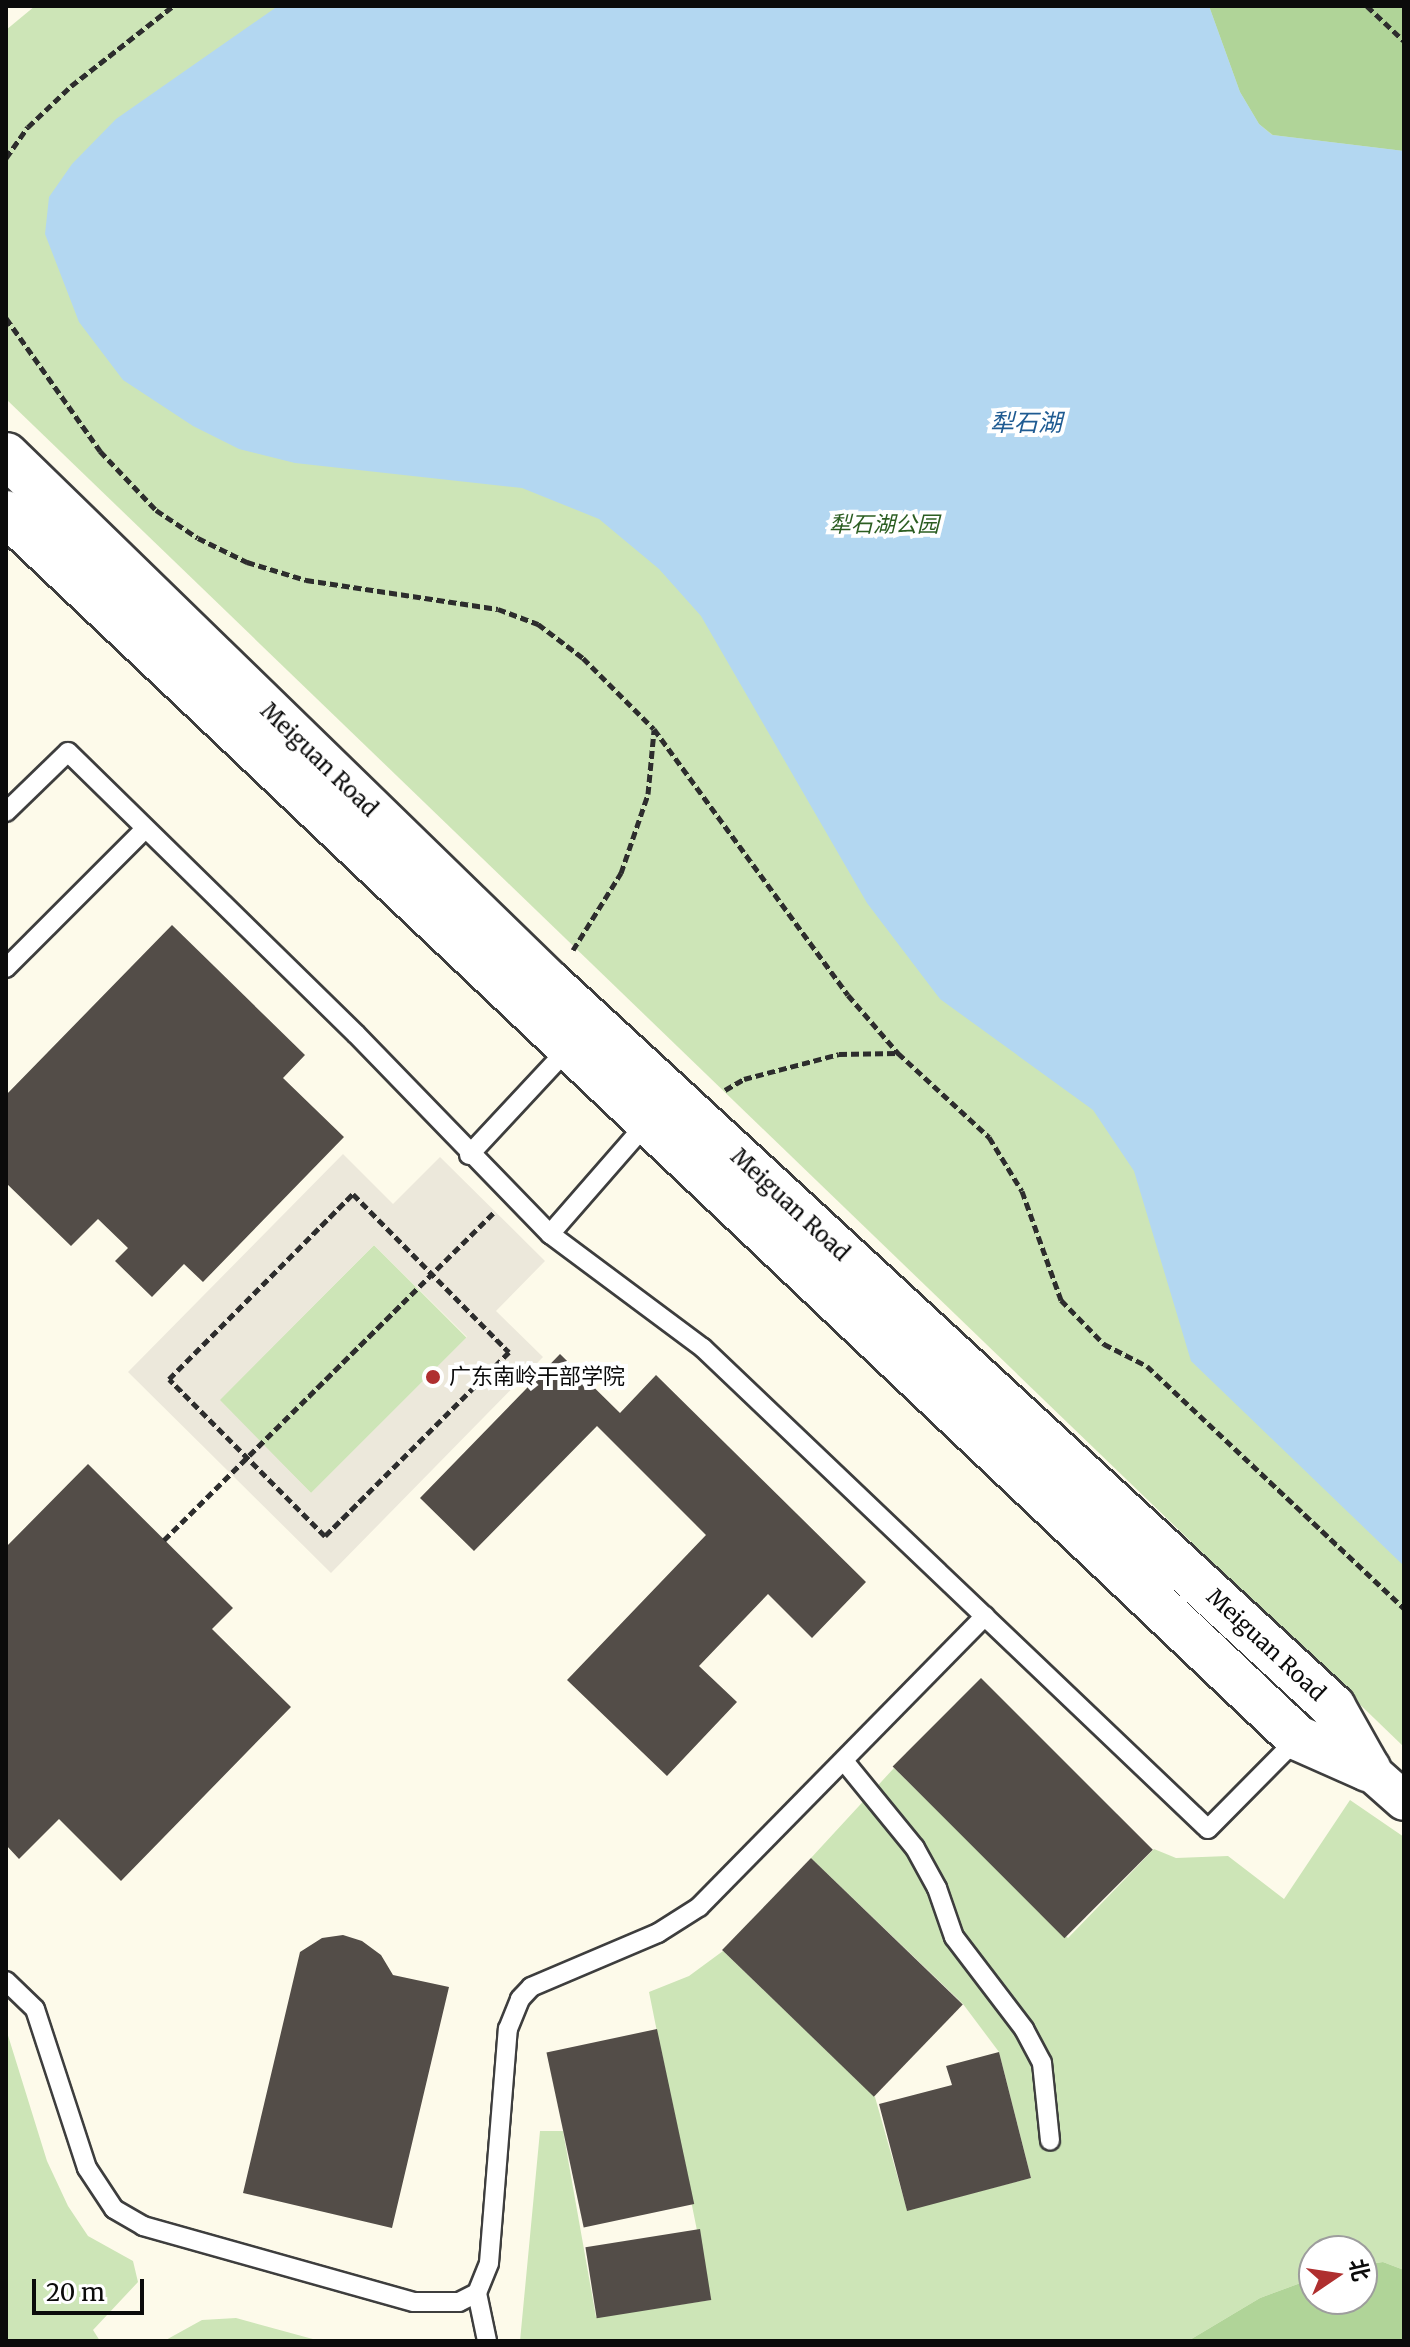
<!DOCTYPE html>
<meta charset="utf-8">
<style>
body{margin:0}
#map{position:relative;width:1410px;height:2347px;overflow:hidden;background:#fdfaea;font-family:Merriweather,"Noto Sans SC",serif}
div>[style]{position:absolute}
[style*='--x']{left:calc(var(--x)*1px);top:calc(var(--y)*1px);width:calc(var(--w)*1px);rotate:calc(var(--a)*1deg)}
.green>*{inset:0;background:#cde5b7;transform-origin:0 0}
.forest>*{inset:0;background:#b0d498}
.plaza>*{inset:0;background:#ece8db}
.water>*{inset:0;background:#b3d7f1}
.building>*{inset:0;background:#534d48;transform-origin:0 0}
.path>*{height:5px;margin-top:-2.5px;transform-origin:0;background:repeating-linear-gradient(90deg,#2d2d2d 0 8px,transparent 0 12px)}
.roads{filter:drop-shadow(2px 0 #3e3e3e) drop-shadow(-2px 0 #3e3e3e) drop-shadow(0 2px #3e3e3e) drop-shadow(0 -2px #3e3e3e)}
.service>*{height:18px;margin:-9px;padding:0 9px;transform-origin:9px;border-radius:9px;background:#fff}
.minor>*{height:38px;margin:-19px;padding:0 19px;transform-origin:19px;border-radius:19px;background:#fff}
.tertiary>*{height:44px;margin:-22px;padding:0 22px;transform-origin:22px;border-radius:22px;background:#fff}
.dots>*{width:22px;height:22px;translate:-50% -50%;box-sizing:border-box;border:4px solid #fff;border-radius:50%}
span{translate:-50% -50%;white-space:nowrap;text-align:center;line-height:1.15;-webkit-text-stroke:8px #fff;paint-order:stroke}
.park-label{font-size:22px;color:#2b5d21;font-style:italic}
.street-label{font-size:22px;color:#0b0b0b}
.poi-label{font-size:22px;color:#0b0b0b}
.left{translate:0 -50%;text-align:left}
.water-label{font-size:24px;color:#1f5b92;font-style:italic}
.frame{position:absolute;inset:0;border:8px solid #0b0b0b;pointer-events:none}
.north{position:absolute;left:1298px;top:2235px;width:80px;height:80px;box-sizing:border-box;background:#fff;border:2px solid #9d9d9d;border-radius:50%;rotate:77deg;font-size:22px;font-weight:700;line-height:32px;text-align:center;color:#0b0b0b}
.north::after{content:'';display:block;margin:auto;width:28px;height:36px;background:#af2f2f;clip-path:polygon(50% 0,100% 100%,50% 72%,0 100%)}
.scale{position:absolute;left:32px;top:2279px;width:112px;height:36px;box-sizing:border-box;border:4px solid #0b0b0b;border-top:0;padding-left:10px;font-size:24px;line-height:28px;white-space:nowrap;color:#0b0b0b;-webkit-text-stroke:6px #fff;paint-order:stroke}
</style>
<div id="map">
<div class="green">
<div style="clip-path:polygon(35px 6px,1404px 6px,1404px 1747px,6px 399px,6px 30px)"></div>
<div style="left:374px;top:1245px;width:131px;height:220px;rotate:45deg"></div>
<div style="clip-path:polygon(894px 1768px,1068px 1938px,1154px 1849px,1176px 1858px,1228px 1856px,1284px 1899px,1350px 1800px,1404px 1837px,1404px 2270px,1383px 2262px,1362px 2265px,1362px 2251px,1314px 2251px,1314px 2278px,1260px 2298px,1188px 2341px,520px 2341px,540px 2131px,563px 2131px,596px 2317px,711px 2300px,649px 1992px,689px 1976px,723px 1951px,875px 2097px,907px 2210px,1031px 2178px,999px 2052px,963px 2004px,811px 1858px)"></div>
<div style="clip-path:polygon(6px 2029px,47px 2161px,68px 2206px,88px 2236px,133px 2261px,138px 2282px,93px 2330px,100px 2341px,6px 2341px)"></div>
<div style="clip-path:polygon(236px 2318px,309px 2338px,321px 2341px,164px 2341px,202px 2320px)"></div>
</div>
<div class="forest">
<div style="clip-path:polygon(1209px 6px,1404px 6px,1404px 151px,1273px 135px,1259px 124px,1240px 92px)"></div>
<div style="clip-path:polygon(1383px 2262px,1404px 2270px,1404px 2341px,1188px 2341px,1260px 2298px,1314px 2278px,1314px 2299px,1362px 2299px,1362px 2265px)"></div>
</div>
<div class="plaza">
<div style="clip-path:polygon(evenodd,343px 1154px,393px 1204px,440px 1157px,545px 1261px,496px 1311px,543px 1357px,331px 1573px,128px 1372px,343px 1154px,374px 1245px,467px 1337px,311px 1493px,220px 1400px,374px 1245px)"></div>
</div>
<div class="water">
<div style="clip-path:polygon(278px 6px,1209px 6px,1240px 92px,1259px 124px,1272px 135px,1404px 151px,1404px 1566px,1191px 1361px,1134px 1171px,1093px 1110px,940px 999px,867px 903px,701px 616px,659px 569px,599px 519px,522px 488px,295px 463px,239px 449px,193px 426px,123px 380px,79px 322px,45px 234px,49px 197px,72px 164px,116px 119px)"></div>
</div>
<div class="building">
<div style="clip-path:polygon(172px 925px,305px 1055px,283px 1078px,344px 1137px,203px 1282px,184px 1264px,152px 1297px,115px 1261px,128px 1248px,98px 1219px,71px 1246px,6px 1183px,6px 1095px)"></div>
<div style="clip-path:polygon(560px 1354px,620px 1413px,656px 1375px,866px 1582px,812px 1638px,768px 1594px,699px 1666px,737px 1702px,667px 1776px,567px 1680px,706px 1535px,597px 1426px,474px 1551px,420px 1498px)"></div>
<div style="clip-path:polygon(88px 1464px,233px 1608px,212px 1629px,291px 1707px,121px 1881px,59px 1819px,19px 1859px,6px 1845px,6px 1547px)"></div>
<div style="left:981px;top:1678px;width:243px;height:125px;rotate:45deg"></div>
<div style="left:811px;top:1858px;width:211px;height:128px;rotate:44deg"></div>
<div style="clip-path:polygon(343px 1935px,362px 1941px,381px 1955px,393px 1975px,449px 1987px,392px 2228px,243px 2193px,300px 1952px,322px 1938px)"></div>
<div style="left:657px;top:2029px;width:179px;height:113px;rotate:78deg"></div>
<div style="clip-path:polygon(999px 2052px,1031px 2178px,907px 2211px,879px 2104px,952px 2085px,946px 2066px)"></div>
<div style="left:700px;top:2229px;width:72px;height:116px;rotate:81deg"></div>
</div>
<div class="path">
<div style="--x:1367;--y:6;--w:51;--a:43.4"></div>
<div style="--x:6;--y:158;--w:38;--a:-55"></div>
<div style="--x:28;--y:127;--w:59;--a:-43.6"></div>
<div style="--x:71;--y:86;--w:130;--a:-38.1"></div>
<div style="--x:6;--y:318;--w:163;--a:54.7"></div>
<div style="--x:100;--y:451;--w:81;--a:46.5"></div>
<div style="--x:156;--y:510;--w:50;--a:33.7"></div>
<div style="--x:198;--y:538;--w:55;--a:26.1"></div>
<div style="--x:247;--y:562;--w:62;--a:17"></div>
<div style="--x:306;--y:580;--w:194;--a:8.6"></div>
<div style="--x:498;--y:609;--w:43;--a:20.6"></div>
<div style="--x:538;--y:624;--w:56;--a:37.1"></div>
<div style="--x:583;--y:658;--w:100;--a:45"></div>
<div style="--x:654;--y:729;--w:329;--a:53.9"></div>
<div style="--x:848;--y:995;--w:77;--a:49.2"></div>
<div style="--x:898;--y:1053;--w:124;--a:42.7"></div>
<div style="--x:989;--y:1137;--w:63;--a:58.6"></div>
<div style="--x:1022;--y:1191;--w:116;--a:70.3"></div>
<div style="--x:1061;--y:1300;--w:62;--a:45.7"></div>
<div style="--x:1104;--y:1344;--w:48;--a:27.1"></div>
<div style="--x:1147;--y:1366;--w:353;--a:43.3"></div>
<div style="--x:573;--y:950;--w:91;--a:-58.1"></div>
<div style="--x:621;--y:873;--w:83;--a:-71.1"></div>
<div style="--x:648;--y:794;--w:64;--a:-84.6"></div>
<div style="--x:725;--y:1090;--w:22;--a:-30"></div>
<div style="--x:744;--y:1079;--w:98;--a:-14.7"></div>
<div style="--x:839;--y:1054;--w:58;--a:-1"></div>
<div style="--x:353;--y:1194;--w:222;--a:45.4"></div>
<div style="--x:509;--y:1352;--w:260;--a:135"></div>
<div style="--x:325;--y:1536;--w:221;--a:-134.8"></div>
<div style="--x:169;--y:1379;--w:261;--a:-45.2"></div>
<div style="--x:164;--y:1540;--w:464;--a:-44.8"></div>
</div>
<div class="roads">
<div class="service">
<div style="--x:6;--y:812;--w:86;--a:-44.1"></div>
<div style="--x:68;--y:752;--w:403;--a:44.4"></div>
<div style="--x:356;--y:1034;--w:279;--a:45.9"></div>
<div style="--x:550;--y:1234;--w:191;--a:36.7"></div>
<div style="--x:703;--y:1348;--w:697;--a:43.61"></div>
<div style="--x:1208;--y:1829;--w:128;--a:-45.3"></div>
<div style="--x:6;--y:968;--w:197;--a:-45"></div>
<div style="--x:469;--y:1155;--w:145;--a:-47"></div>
<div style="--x:550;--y:1234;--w:147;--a:-48.9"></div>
<div style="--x:844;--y:1761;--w:112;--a:50.8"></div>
<div style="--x:915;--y:1848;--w:46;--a:61.2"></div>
<div style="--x:937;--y:1888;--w:52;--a:70.9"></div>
<div style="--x:954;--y:1937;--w:116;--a:52.7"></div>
<div style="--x:1024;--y:2029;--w:38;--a:62"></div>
<div style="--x:1042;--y:2063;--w:78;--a:84.1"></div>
<div style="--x:6;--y:1981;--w:40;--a:44"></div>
<div style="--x:35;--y:2009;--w:167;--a:71.9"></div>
<div style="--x:87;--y:2168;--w:49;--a:56.6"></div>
<div style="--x:114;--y:2209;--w:34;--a:30"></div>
<div style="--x:143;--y:2226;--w:281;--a:15.7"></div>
<div style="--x:414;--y:2302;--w:45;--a:0"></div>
<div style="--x:459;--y:2302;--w:20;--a:-27"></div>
<div style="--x:477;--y:2293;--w:32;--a:-68"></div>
<div style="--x:489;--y:2263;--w:235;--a:-85.4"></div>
<div style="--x:508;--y:2029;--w:32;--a:-68"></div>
<div style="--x:520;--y:1999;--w:16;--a:-47"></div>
<div style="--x:531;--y:1987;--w:138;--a:-23"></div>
<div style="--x:658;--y:1933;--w:49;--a:-32.4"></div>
<div style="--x:699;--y:1907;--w:408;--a:-45.5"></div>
<div style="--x:477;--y:2293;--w:49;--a:78.2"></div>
</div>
<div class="minor">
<div style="--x:1368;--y:1769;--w:48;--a:41.6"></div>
</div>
<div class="tertiary">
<div style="--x:6;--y:455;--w:756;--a:44.2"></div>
<div style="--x:548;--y:982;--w:1069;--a:42.72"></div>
<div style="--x:1333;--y:1707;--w:71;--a:60.6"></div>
<div style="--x:6;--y:513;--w:1780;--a:43.48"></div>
<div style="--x:1298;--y:1738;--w:77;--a:23.9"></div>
</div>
</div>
<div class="dots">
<div style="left:433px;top:1377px;background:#af2f2f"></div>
</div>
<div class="park-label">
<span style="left:884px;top:525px">犁石湖公园</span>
</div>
<div class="street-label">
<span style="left:319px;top:760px;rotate:44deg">Meiguan Road</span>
<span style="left:790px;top:1205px;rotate:43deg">Meiguan Road</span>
<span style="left:1266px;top:1645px;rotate:43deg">Meiguan Road</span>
</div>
<div class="poi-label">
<span class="left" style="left:449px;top:1377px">广东南岭干部学院</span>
</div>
<div class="water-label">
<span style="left:1026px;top:423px">犁石湖</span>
</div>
<div class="frame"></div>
<div class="north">北</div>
<div class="scale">20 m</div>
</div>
